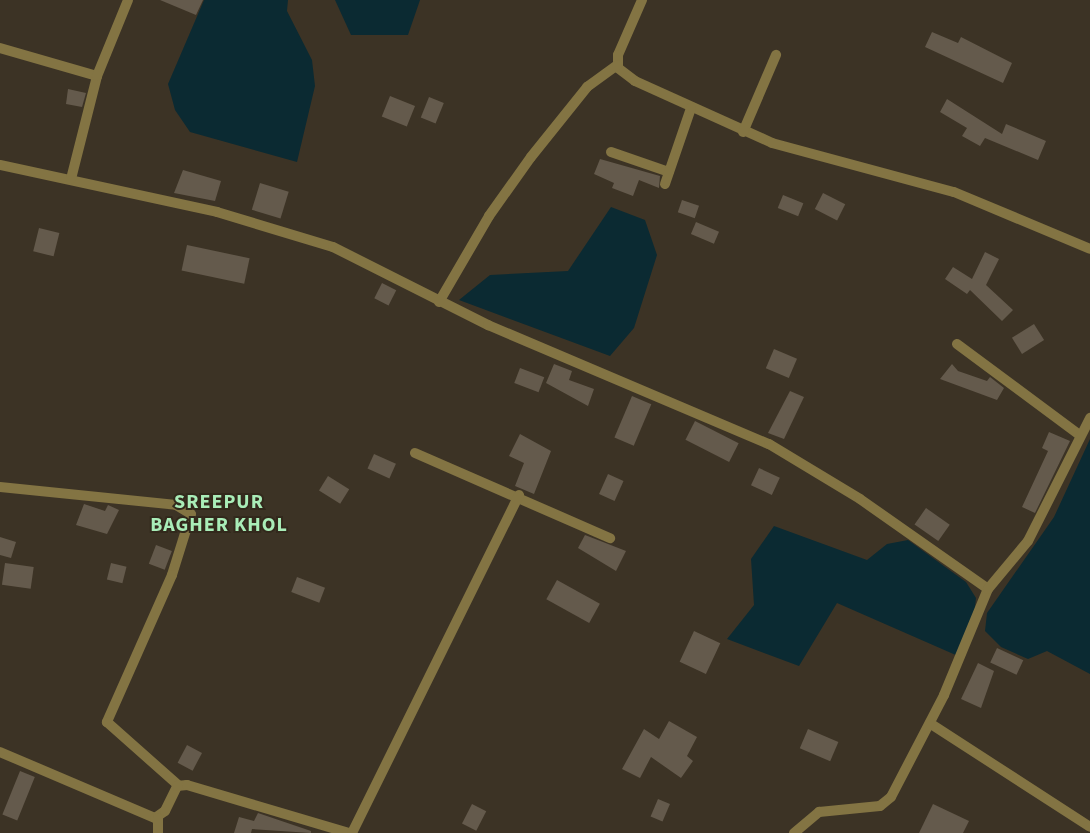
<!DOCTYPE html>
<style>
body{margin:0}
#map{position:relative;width:1090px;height:833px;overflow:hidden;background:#3c3325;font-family:"Source Sans 3",sans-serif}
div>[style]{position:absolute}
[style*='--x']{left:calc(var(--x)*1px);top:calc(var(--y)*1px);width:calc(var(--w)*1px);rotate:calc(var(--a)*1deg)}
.water>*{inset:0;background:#0b2a32}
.building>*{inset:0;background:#645a4c;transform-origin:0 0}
.minor>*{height:10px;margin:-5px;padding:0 5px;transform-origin:5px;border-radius:5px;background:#837443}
span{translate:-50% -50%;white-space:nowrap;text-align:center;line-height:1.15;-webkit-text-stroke:4px #32291c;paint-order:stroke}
.district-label{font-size:20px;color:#a9edb8;font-weight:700;letter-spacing:1px}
</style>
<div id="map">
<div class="water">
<div style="clip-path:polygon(204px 0,288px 0,287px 11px,312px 60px,315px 86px,297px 162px,190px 132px,175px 110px,168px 84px)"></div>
<div style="clip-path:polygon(335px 0,420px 0,408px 35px,351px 35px)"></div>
<div style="clip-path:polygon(611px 207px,645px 220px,657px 255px,634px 328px,610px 356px,459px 300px,490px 275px,568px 271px)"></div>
<div style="clip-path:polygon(1090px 439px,1090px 674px,1047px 651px,1028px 659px,1001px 647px,985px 631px,987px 613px,1054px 517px)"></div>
<div style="clip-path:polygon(774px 526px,867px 560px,887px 544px,908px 540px,966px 582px,976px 598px,972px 634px,958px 656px,837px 603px,799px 666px,727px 639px,754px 605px,751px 559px)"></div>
</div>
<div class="building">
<div style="clip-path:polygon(160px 0,203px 0,196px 15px)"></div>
<div style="clip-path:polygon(932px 32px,958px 43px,961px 37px,1012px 63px,1003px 83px,925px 47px)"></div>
<div style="clip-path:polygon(68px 89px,86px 93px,82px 107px,66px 104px)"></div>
<div style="left:390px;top:96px;width:27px;height:22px;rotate:22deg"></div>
<div style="left:429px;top:97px;width:16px;height:22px;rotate:22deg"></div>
<div style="clip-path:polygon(947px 99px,1002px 134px,1006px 124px,1046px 141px,1038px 160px,985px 138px,980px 146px,962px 136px,967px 128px,940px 112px)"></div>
<div style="clip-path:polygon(600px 159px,660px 176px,659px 188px,639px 180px,633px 196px,612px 188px,614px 183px,594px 174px)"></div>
<div style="clip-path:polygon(183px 170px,221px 181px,215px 201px,174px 193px)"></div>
<div style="left:260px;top:183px;width:30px;height:28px;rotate:17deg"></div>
<div style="left:823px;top:193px;width:25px;height:18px;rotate:27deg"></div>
<div style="left:783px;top:195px;width:22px;height:14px;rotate:22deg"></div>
<div style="left:682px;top:200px;width:18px;height:13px;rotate:19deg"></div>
<div style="left:696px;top:222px;width:25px;height:13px;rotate:23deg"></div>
<div style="left:39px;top:228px;width:21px;height:24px;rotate:14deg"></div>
<div style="left:187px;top:245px;width:64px;height:26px;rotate:12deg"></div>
<div style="clip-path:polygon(985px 252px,999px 259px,986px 285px,1013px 310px,1002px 321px,970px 290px,967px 294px,945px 279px,953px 267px,972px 279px)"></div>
<div style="left:382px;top:283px;width:16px;height:17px;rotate:27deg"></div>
<div style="left:1034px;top:324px;width:19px;height:26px;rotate:58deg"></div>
<div style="left:774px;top:349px;width:25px;height:21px;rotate:23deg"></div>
<div style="clip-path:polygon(554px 364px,572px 371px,569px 380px,594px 389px,588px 406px,546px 383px)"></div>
<div style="clip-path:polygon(952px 364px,958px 371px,987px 381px,990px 377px,1004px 388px,997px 400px,940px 379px)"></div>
<div style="left:520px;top:368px;width:26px;height:16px;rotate:21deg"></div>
<div style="clip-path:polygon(790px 391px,804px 397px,784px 439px,768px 433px)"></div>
<div style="left:632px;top:396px;width:21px;height:45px;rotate:23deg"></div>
<div style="left:695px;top:421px;width:49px;height:21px;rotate:27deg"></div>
<div style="clip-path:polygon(1049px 432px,1070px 441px,1035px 513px,1022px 507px,1048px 451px,1042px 448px)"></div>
<div style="clip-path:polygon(520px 434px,551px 451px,534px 494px,515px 486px,524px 463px,509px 456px)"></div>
<div style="left:374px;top:454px;width:24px;height:16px;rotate:24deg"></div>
<div style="left:759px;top:468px;width:23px;height:19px;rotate:25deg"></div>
<div style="left:608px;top:474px;width:17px;height:22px;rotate:24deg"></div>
<div style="left:328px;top:476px;width:25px;height:17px;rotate:32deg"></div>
<div style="clip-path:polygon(84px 504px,105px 511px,108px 505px,119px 510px,107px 534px,76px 525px)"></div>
<div style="left:926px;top:508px;width:29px;height:20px;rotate:35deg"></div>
<div style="clip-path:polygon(585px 535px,626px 551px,616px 571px,578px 548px)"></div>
<div style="clip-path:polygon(0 537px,16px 542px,11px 558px,0 555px)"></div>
<div style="left:156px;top:545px;width:17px;height:20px;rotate:21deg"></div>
<div style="left:5px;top:563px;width:29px;height:22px;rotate:8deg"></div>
<div style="left:111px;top:563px;width:16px;height:17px;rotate:14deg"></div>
<div style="left:297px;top:577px;width:30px;height:16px;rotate:21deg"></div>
<div style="left:557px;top:580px;width:49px;height:22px;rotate:29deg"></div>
<div style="left:694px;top:631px;width:29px;height:34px;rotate:25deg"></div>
<div style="left:997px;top:648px;width:29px;height:16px;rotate:25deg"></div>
<div style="clip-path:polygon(978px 663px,994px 671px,981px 708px,961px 699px)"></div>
<div style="clip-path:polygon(669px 721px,697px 737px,687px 756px,693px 761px,681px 778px,651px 757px,640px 778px,622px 769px,644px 729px,659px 739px)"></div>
<div style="left:808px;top:729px;width:33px;height:21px;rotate:23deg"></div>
<div style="left:187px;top:745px;width:17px;height:20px;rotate:28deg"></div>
<div style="left:20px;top:771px;width:16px;height:47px;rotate:22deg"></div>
<div style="left:658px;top:799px;width:13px;height:19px;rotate:23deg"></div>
<div style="left:472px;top:804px;width:16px;height:22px;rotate:27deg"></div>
<div style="clip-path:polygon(933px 804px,969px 821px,963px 833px,919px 833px)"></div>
<div style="clip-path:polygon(258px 813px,311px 831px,311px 833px,252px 829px,251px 833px,234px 833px,239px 817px,254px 821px)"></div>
</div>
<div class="minor">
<div style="--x:642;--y:0;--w:60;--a:113.6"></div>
<div style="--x:618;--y:55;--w:13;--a:90"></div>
<div style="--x:618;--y:68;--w:21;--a:37"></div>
<div style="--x:635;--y:81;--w:150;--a:24.3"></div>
<div style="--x:772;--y:143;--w:188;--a:15.1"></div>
<div style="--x:954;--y:192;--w:147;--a:22.7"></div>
<div style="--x:0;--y:48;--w:101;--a:16.1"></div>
<div style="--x:743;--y:132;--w:84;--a:-66.8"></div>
<div style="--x:611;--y:152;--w:61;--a:19"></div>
<div style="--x:0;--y:165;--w:222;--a:12.2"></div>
<div style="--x:217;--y:212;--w:121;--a:16.8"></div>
<div style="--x:333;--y:247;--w:174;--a:26.7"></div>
<div style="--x:488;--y:325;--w:305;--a:23"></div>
<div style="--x:769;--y:444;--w:106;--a:31.1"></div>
<div style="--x:860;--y:499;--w:156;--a:35.1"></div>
<div style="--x:71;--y:179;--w:106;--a:-75.8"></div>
<div style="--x:97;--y:76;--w:82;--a:-67.8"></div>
<div style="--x:665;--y:184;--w:80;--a:-71.1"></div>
<div style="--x:439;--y:302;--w:99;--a:-59.8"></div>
<div style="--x:489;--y:216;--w:72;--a:-54.6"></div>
<div style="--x:531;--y:157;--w:90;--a:-51.3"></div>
<div style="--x:587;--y:87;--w:37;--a:-36"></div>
<div style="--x:957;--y:344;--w:151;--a:36.6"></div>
<div style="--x:415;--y:453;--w:213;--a:23.6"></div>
<div style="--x:0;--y:487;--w:177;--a:5.8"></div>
<div style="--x:176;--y:505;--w:17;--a:31"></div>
<div style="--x:191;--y:514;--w:64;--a:107.3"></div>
<div style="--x:172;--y:575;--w:161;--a:113.9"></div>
<div style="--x:107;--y:722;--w:95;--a:41.6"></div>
<div style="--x:931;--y:724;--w:189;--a:32.9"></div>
<div style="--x:0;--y:752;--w:168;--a:23.1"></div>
<div style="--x:155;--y:818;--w:12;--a:-35"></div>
<div style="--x:165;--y:811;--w:28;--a:-64"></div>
<div style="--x:177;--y:786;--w:10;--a:-6"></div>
<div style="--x:187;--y:785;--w:169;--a:16.5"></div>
<div style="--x:158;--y:833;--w:15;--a:-90"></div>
<div style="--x:352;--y:833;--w:377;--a:-63.7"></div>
<div style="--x:794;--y:833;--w:33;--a:-40"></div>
<div style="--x:819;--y:812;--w:61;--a:-5.6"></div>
<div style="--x:880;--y:806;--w:14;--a:-39"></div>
<div style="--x:891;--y:797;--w:115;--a:-62.5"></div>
<div style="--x:944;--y:695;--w:115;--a:-67.5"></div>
<div style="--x:988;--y:589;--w:62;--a:-50.2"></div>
<div style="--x:1028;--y:541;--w:138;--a:-63.2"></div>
</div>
<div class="district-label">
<span style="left:219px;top:514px">SREEPUR<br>BAGHER KHOL</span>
</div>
</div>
